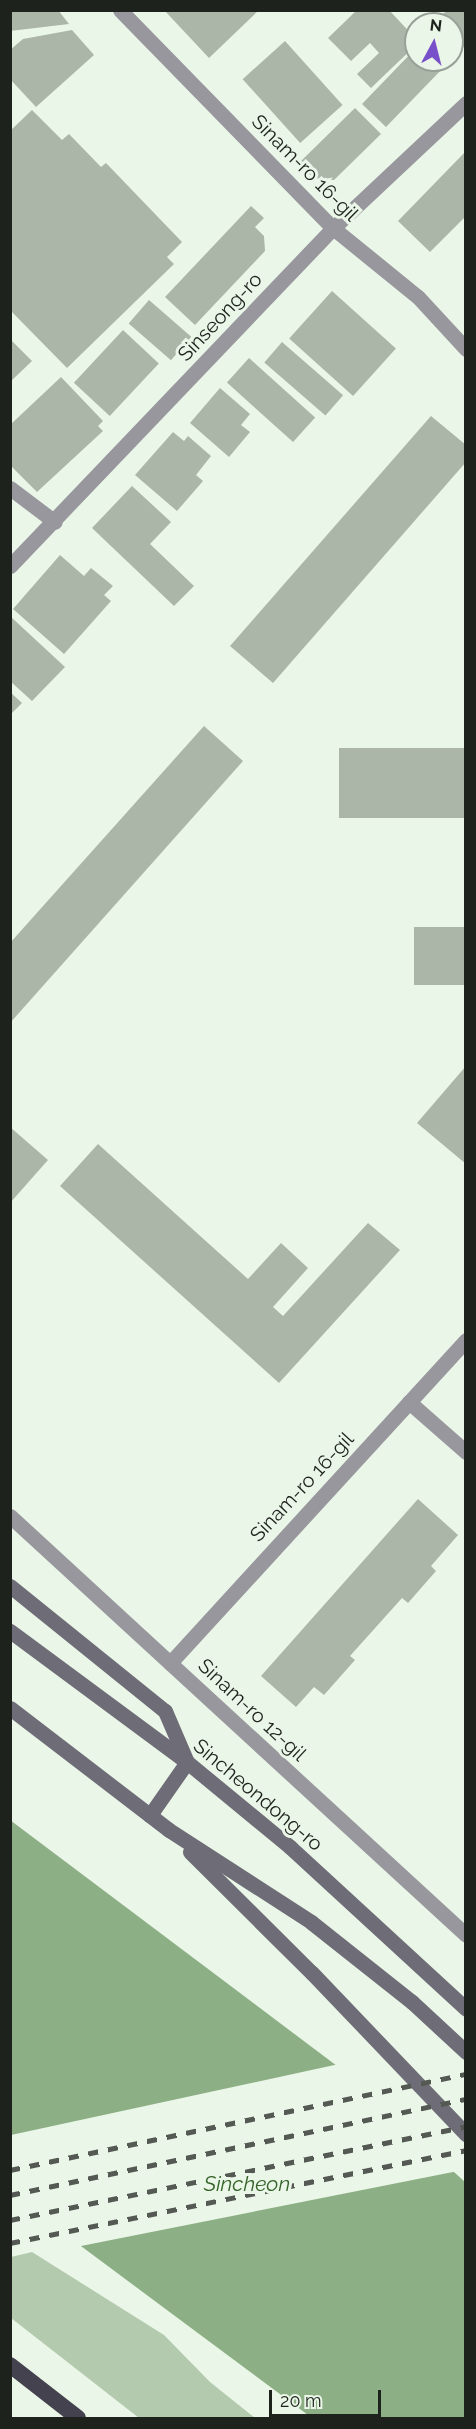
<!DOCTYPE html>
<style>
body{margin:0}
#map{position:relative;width:476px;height:2429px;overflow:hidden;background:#eaf6e7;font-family:Raleway,sans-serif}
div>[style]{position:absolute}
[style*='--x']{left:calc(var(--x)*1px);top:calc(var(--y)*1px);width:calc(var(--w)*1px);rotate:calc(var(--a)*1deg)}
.green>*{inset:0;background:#b4caaf}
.water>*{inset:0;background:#8daf85}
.pier>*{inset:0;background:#eaf6e7}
.building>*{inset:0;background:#abb6a8;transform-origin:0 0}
.service>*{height:15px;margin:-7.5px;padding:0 7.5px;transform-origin:7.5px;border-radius:7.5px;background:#98979e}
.minor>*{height:15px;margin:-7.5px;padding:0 7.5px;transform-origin:7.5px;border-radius:7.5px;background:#98979e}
.secondary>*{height:15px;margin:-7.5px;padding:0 7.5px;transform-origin:7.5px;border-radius:7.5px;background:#6e6c76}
.trunk>*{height:16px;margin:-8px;padding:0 8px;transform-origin:8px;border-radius:8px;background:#44424e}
.rail>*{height:4.5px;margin-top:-2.25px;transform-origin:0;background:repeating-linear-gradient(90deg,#545a53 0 10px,transparent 0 20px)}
span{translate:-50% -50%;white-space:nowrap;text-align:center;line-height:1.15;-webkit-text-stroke:6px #eaf6e7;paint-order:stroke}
.street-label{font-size:20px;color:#1e221d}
.water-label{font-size:21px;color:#36632a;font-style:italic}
.frame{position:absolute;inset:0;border:12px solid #1e221d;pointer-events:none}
.north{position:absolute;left:404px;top:12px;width:60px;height:60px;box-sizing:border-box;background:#eaf6e7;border:2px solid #98a196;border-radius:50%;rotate:7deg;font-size:16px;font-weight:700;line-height:24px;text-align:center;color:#1e221d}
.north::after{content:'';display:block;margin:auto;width:21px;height:27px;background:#7850c9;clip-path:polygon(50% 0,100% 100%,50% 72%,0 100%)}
.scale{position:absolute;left:269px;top:2390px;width:112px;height:27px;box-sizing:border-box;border:3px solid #1e221d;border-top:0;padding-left:8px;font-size:18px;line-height:21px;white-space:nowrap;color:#1e221d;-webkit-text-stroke:4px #eaf6e7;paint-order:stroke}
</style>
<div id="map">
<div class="green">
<div style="clip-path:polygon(32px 2252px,164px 2335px,210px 2382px,255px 2418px,139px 2418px,11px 2318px,11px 2257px)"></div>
</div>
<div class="water">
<div style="clip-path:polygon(10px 1820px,341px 2069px,465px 2182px,465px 2418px,312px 2418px,11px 2194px)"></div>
</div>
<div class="pier">
<div style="clip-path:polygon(339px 2064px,458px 2171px,76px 2247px,10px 2198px,11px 2135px)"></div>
</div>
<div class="building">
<div style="clip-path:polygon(10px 10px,58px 10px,69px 24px,10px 31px)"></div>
<div style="clip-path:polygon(164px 10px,259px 10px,209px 58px)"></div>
<div style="clip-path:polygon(357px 10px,389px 10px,416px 39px,416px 45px,371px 88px,357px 74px,379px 53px,370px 43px,351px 61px,328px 38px)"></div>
<div style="clip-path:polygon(447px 10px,466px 10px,466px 49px,460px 44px,452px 50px,452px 24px,434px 24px)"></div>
<div style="clip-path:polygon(72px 30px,94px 55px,36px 107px,10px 79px,10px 50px,23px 39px)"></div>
<div style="left:285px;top:41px;width:86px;height:57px;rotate:48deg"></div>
<div style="clip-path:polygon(416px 48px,416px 60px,434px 60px,443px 68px,386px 127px,362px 104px)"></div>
<div style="clip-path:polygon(355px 108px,381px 134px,334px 180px,313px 178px,299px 163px)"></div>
<div style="clip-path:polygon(32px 110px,62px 140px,69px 134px,101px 167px,106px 163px,182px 242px,167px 257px,174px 264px,67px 368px,10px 310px,10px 131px)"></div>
<div style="clip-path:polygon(466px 151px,466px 216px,430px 252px,398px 221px)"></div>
<div style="clip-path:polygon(251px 206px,264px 218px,255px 227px,264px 236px,265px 251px,195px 325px,165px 297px)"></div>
<div style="left:332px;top:291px;width:86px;height:64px;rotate:42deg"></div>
<div style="left:149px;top:300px;width:56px;height:31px;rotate:41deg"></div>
<div style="left:123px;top:330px;width:49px;height:72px;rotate:43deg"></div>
<div style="clip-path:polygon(10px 339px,32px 361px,10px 382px)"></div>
<div style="left:282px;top:342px;width:81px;height:27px;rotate:41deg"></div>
<div style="left:249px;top:358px;width:89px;height:33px;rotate:42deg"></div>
<div style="clip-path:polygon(61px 377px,103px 421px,98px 426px,103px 431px,37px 492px,10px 465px,10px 425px)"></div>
<div style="clip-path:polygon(220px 388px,250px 414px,241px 425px,250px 432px,229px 457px,190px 423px)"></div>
<div style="clip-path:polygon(431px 416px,466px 445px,466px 462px,273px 683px,230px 646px)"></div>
<div style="clip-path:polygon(173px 432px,184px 441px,188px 436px,211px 456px,196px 475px,203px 481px,177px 511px,135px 475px)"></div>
<div style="clip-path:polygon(132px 486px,171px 522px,150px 544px,194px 586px,174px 606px,92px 528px)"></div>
<div style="clip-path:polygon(60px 555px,84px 576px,91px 568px,113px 586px,104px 595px,111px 601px,64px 654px,13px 609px)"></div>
<div style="clip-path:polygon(10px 616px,65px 667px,32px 701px,10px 681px)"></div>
<div style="clip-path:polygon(10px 692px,22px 703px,10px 715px)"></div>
<div style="clip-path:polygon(204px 726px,243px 761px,10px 1023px,10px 943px)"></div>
<div style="left:466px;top:748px;width:70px;height:127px;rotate:90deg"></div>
<div style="left:466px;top:927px;width:58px;height:52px;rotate:90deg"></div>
<div style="clip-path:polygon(466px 1066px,466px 1164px,417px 1123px)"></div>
<div style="clip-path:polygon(10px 1127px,48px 1160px,10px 1203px)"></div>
<div style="clip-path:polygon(98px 1144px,248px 1279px,281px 1243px,308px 1268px,273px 1307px,283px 1316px,368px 1223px,400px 1250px,279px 1383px,60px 1186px)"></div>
<div style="clip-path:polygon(418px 1499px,458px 1535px,431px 1566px,436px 1571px,408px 1603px,402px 1598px,350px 1656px,355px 1660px,324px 1695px,314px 1687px,296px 1707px,261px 1676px)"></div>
</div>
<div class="service">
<div style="--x:10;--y:488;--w:56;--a:37.1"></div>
</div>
<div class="minor">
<div style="--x:120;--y:10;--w:305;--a:45.7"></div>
<div style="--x:333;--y:228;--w:109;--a:39.1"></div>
<div style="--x:418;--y:297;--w:71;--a:47.3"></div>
<div style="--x:10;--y:566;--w:468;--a:-46.3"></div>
<div style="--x:333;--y:228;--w:183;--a:-43.2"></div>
<div style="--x:409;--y:1402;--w:76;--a:41.3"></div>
<div style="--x:10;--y:1516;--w:619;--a:42.58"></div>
<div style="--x:170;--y:1663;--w:438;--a:-47.5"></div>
</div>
<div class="secondary">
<div style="--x:10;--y:1586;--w:199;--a:38.9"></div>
<div style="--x:165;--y:1711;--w:56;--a:66.7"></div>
<div style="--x:187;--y:1762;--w:65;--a:124.9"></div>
<div style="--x:10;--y:1631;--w:220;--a:36.5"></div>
<div style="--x:187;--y:1762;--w:134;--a:39.5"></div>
<div style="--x:290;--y:1847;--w:239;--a:42.6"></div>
<div style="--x:10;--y:1708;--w:200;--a:37.5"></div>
<div style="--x:169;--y:1830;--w:169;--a:32.9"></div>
<div style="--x:311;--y:1922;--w:129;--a:38.4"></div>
<div style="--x:412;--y:2002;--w:74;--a:42.8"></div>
<div style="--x:190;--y:1852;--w:172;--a:44.8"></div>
<div style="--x:312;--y:1973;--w:223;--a:46.3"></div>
</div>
<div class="trunk">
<div style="--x:10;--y:2365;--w:86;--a:37.9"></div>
</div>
<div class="rail">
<div style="--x:10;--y:2170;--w:466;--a:-11.9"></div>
<div style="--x:10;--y:2195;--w:466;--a:-11.9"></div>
<div style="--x:10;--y:2220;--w:466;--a:-11.6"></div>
<div style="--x:10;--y:2243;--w:465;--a:-11.5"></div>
</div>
<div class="street-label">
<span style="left:305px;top:168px;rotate:45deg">Sinam-ro 16-gil</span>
<span style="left:220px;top:317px;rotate:-47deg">Sinseong-ro</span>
<span style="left:302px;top:1487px;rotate:-47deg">Sinam-ro 16-gil</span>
<span style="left:252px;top:1710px;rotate:43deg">Sinam-ro 12-gil</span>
<span style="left:258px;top:1795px;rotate:40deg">Sincheondong-ro</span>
</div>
<div class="water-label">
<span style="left:247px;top:2184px">Sincheon</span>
</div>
<div class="frame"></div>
<div class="north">N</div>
<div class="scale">20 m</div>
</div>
